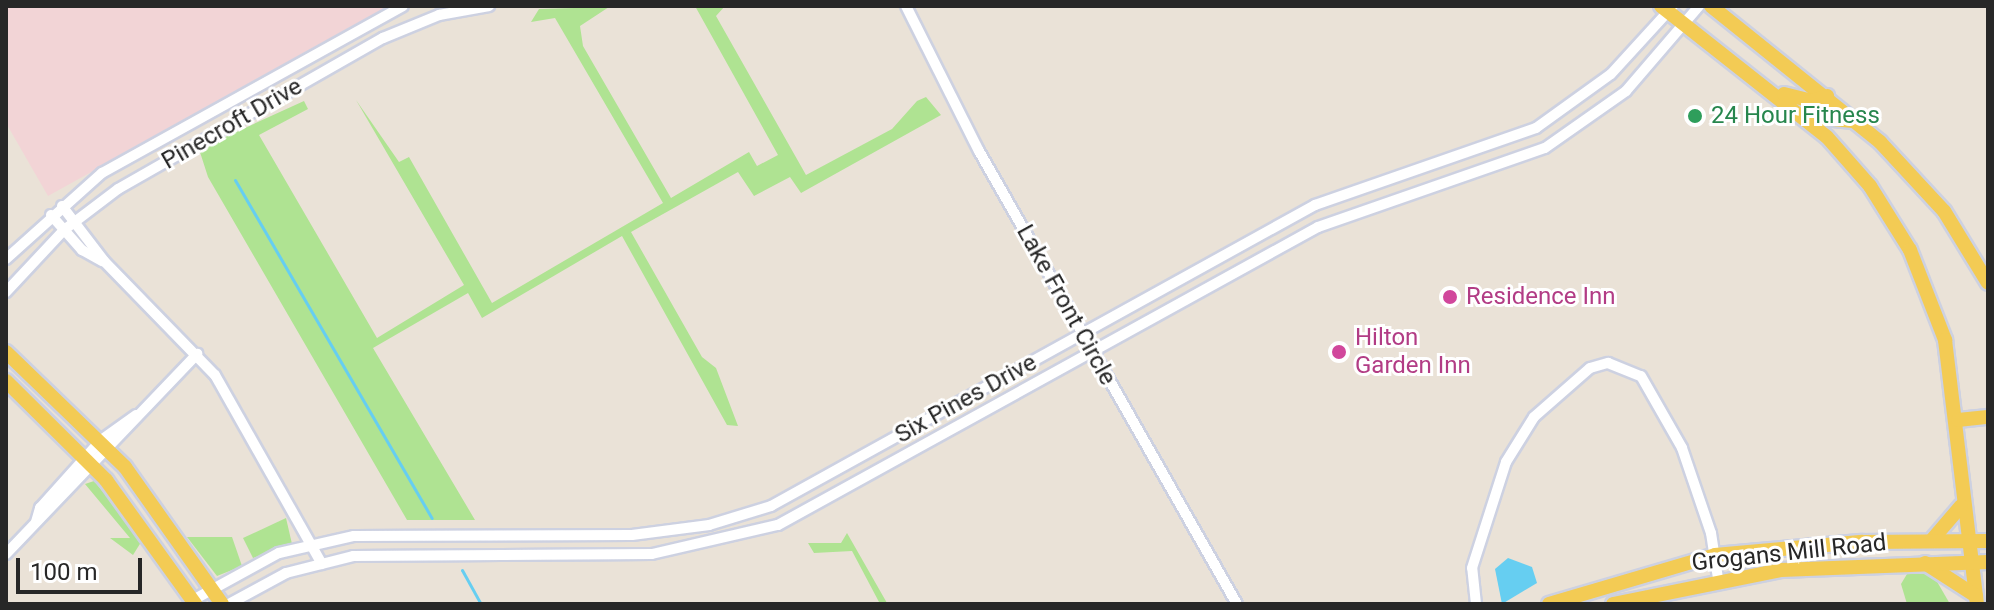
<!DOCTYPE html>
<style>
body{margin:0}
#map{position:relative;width:1994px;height:610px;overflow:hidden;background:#eae2d7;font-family:Roboto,sans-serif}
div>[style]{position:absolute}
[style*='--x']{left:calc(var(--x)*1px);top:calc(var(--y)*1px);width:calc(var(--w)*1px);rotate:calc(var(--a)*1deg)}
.medical>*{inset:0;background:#f2d4d6}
.green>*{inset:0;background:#afe392}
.water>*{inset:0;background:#66cef1}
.stream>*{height:3px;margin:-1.5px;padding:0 1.5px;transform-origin:1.5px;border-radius:1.5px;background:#66cef1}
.roads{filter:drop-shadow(2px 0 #cdd1e1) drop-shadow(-2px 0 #cdd1e1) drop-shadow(0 2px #cdd1e1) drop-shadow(0 -2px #cdd1e1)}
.minor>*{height:10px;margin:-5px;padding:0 5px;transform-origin:5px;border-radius:5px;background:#fff}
.major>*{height:14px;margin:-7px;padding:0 7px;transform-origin:7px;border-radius:7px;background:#f3cb54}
.dots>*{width:22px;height:22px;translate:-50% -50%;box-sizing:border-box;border:4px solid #fff;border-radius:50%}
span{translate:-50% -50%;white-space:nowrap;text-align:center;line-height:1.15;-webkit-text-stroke:6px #fff;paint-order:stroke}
.leisure-label{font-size:24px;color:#27864d}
.left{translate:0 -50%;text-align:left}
.street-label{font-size:24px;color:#272727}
.hotel-label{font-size:24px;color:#b23c85}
.frame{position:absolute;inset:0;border:8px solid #272727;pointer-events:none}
.scale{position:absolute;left:16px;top:558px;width:126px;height:36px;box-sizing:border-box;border:4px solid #272727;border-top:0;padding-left:10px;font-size:24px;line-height:28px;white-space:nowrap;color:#272727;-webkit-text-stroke:6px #fff;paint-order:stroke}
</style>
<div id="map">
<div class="medical">
<div style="clip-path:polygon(6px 6px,390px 6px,48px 196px,6px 123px)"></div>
</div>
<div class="green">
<div style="clip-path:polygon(695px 6px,725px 6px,716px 16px,806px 175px,892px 129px,917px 101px,926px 97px,941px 115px,801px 193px,790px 177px,754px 196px,738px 172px,631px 232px,702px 357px,716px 368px,738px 426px,727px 425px,622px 236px,482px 318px,468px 293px,373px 348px,475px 520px,407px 520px,208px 177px,199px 149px,304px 101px,308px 109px,259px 135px,377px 338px,464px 285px,356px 100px,399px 162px,409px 157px,492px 303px,663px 203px,555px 18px,531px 22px,539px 9px,609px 7px,580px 26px,583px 46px,671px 198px,749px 152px,757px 166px,778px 155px)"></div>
<div style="clip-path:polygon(94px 481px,143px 539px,133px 555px,110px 538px,130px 538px,85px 484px)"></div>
<div style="clip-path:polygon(286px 518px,292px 544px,253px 558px,243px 538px)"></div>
<div style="clip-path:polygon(847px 533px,887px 603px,879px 602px,852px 551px,814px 553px,808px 543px,841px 543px)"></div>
<div style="clip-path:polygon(187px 537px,232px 537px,242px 566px,217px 576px)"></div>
<div style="clip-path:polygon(1932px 573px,1950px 604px,1907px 604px,1901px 584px,1907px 574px)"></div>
</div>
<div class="water">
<div style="clip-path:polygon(1508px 558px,1532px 567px,1537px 583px,1502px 604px,1495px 569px)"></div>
</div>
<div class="stream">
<div style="--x:235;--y:180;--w:391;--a:59.8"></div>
<div style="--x:462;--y:570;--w:39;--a:61"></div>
</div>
<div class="roads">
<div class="minor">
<div style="--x:906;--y:6;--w:162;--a:63.3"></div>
<div style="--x:979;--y:151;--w:521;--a:60.34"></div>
<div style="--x:62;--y:206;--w:69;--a:52.6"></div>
<div style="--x:104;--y:261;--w:159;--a:45.8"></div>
<div style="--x:215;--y:375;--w:217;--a:60.5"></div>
<div style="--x:51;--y:215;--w:47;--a:48.5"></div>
<div style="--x:82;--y:250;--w:23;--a:29"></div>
<div style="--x:6;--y:259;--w:129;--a:-41.9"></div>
<div style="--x:102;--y:173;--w:344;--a:-29"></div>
<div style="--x:6;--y:292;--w:85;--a:-46.9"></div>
<div style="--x:64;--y:230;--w:68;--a:-37.2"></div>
<div style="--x:118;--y:189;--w:305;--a:-29.7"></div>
<div style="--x:383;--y:38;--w:61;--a:-22.3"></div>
<div style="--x:439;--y:15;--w:51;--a:-10.2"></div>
<div style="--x:36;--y:522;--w:15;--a:-74"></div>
<div style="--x:40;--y:508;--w:91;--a:-48.1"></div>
<div style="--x:101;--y:440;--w:43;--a:-35.5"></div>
<div style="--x:6;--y:554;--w:277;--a:-46.3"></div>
<div style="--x:193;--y:600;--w:98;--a:-28.7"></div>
<div style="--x:279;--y:553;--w:77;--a:-12.8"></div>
<div style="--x:354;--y:536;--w:278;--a:-0.2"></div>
<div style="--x:632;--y:535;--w:78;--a:-7.4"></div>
<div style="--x:709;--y:525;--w:65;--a:-17"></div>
<div style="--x:771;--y:506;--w:622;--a:-28.96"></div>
<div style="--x:1315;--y:205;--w:234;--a:-19.2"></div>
<div style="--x:1536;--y:128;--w:92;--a:-35.8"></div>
<div style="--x:1611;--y:74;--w:92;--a:-47.6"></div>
<div style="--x:229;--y:604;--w:65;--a:-28.5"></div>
<div style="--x:286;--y:573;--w:69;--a:-14.2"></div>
<div style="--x:353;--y:556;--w:299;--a:-0.4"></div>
<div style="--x:652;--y:554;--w:129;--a:-13"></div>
<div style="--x:778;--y:525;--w:617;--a:-28.89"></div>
<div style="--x:1318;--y:227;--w:240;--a:-19.2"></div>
<div style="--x:1545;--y:148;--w:99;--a:-35.1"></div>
<div style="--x:1626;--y:91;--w:112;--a:-49.3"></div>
<div style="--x:1476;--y:604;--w:36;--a:-96"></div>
<div style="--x:1472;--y:568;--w:111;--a:-72.2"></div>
<div style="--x:1506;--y:462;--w:53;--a:-58.1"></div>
<div style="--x:1534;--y:417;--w:74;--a:-41.2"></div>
<div style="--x:1590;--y:368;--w:19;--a:-16"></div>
<div style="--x:1608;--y:363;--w:35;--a:22"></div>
<div style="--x:1641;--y:376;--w:83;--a:60.3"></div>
<div style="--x:1682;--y:448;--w:90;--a:71.2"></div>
<div style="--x:1711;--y:533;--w:46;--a:81.2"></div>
</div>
<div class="major">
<div style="--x:1661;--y:6;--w:211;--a:38.3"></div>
<div style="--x:1827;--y:137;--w:65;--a:48.7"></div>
<div style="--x:1870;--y:186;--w:75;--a:58"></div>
<div style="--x:1910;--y:250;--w:97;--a:68.7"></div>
<div style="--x:1945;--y:340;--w:266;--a:83.1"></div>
<div style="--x:1711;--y:6;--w:217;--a:38.8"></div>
<div style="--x:1880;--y:142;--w:94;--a:47.2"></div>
<div style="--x:1944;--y:211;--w:84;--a:58.6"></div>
<div style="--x:1784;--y:94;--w:29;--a:14"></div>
<div style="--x:1812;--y:101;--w:16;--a:-18"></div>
<div style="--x:1804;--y:116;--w:49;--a:5.8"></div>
<div style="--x:6;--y:352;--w:165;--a:44"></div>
<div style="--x:125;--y:467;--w:168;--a:54.7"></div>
<div style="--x:6;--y:381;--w:141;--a:44.7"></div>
<div style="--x:106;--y:480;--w:153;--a:54.3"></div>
<div style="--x:1958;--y:420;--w:30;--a:-6"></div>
<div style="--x:1931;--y:541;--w:46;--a:-49.4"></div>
<div style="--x:1925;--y:563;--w:61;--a:32.9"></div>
<div style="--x:1549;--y:604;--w:173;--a:-16.4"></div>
<div style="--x:1715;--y:555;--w:148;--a:-5.1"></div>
<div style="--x:1862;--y:542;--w:126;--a:-0.5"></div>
<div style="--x:1613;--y:604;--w:171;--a:-11.4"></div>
<div style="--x:1781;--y:570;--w:207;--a:-2.2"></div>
</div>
</div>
<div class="dots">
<div style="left:1695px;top:116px;background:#2e9e5b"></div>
<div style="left:1450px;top:297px;background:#d1479c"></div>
<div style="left:1339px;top:352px;background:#d1479c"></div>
</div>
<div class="leisure-label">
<span class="left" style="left:1711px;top:116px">24 Hour Fitness</span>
</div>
<div class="street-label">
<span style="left:232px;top:124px;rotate:-30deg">Pinecroft Drive</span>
<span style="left:1066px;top:305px;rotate:61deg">Lake Front Circle</span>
<span style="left:966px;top:399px;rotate:-29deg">Six Pines Drive</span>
<span style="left:1789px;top:553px;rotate:-6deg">Grogans Mill Road</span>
</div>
<div class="hotel-label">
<span class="left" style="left:1466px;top:297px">Residence Inn</span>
<span class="left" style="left:1355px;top:352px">Hilton<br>Garden Inn</span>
</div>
<div class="frame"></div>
<div class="scale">100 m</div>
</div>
